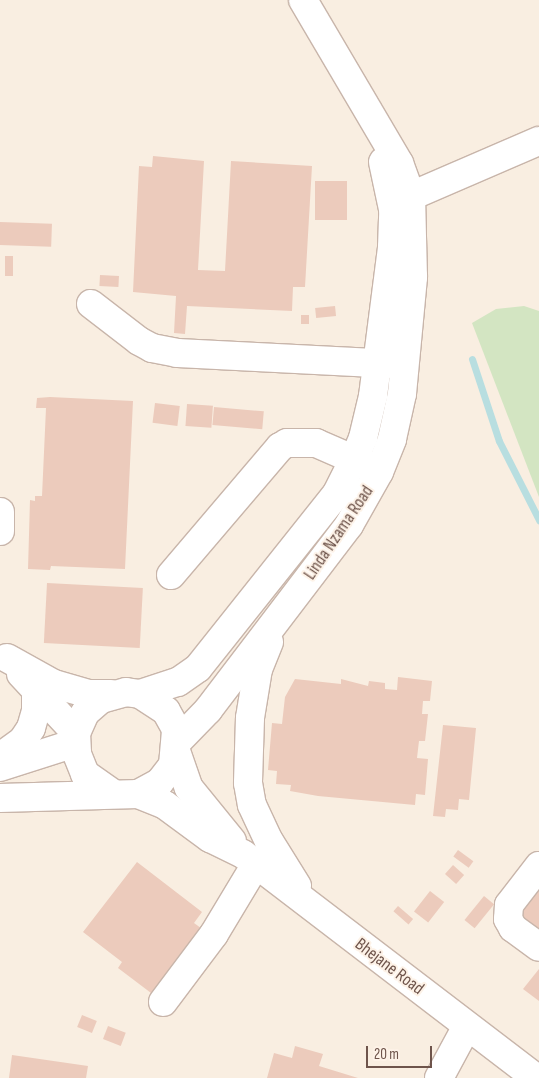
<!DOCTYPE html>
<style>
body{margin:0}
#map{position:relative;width:539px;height:1078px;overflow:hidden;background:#f9eee1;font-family:"Sofia Sans Condensed",sans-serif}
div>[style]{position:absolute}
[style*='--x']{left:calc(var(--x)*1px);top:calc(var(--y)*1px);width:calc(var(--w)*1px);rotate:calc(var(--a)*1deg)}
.green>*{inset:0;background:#d3e5c2}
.stream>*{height:7px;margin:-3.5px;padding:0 3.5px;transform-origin:3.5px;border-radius:3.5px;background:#b8dee0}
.building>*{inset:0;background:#eccbbc;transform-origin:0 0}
.roads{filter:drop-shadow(1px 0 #c8b5aa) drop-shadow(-1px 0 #c8b5aa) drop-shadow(0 1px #c8b5aa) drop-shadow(0 -1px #c8b5aa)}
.minor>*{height:28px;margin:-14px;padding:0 14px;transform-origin:14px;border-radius:14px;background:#fff}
span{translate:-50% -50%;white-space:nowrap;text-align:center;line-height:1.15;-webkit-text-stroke:4px #fdf2e7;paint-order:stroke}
.street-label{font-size:18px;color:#6e544b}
.scale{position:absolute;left:366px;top:1046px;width:66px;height:22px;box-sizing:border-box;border:2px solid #6e544b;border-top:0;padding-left:6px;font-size:15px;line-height:18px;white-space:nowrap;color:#6e544b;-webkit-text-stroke:4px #fdf2e7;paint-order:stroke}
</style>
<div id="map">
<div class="green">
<div style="clip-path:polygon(524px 306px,539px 311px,539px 497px,472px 323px,496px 309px)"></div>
</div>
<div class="stream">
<div style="--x:472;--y:359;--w:86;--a:71.8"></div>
<div style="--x:499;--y:441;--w:89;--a:63.1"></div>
</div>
<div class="building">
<div style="clip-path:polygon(153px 156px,204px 161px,198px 270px,225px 271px,231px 161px,312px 166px,305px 287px,293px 287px,292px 311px,187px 306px,185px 334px,174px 333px,176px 296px,133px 292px,139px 166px,152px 167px)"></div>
<div style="left:315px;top:181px;width:32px;height:39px"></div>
<div style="left:0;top:222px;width:52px;height:23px;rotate:2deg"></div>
<div style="left:5px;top:256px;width:8px;height:20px"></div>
<div style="left:100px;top:275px;width:19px;height:11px;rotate:3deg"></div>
<div style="left:335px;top:306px;width:10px;height:20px;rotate:84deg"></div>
<div style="left:301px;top:315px;width:8px;height:9px"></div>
<div style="clip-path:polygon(50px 397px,133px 401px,125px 569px,51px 566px,50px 570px,28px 569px,30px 500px,35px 501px,35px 496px,42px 496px,46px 408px,36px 408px,37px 398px)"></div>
<div style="left:155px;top:403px;width:25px;height:20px;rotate:7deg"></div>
<div style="left:187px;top:404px;width:26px;height:22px;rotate:4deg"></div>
<div style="left:214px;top:407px;width:50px;height:18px;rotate:5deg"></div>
<div style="left:47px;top:583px;width:96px;height:60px;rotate:3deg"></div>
<div style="clip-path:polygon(398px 677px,432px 681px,430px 701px,423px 701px,422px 714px,428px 714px,425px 741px,419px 741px,417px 758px,428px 759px,425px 795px,416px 794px,415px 805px,318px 796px,290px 791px,291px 785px,276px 784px,277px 771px,268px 770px,272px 723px,282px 724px,285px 697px,295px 679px,341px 684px,341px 679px,368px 686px,369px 681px,385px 683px,385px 689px,397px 690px)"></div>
<div style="clip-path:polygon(443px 725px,476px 728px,469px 800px,459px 799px,458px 810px,446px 809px,445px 817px,433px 816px)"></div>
<div style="left:458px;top:850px;width:19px;height:8px;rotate:36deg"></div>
<div style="clip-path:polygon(137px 862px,202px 912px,194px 923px,205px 931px,155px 996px,118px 968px,122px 962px,83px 932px)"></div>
<div style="left:453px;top:865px;width:15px;height:12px;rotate:42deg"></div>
<div style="clip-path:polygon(539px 881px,539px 932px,515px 913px)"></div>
<div style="left:430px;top:891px;width:18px;height:26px;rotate:38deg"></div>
<div style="left:484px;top:896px;width:13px;height:31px;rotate:39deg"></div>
<div style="left:398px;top:906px;width:20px;height:7px;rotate:41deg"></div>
<div style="clip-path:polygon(539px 969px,539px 1001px,523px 989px)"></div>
<div style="left:82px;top:1015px;width:16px;height:13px;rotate:22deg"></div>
<div style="left:108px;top:1026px;width:19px;height:14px;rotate:21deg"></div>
<div style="clip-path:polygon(295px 1046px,323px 1054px,319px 1066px,358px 1078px,267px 1078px,274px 1053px,292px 1058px)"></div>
<div style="clip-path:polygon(12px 1055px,88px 1066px,86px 1078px,9px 1078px)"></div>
</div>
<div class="roads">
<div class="minor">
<div style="--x:411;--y:196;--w:139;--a:-23.3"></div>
<div style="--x:91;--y:304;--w:61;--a:37.6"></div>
<div style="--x:139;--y:341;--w:15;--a:28"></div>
<div style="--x:152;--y:348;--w:25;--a:11"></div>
<div style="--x:177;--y:353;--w:218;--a:2.9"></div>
<div style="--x:0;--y:512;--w:19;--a:90"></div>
<div style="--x:171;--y:575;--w:168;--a:-49.6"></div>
<div style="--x:280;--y:447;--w:8;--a:-30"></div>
<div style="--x:287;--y:443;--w:29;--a:0"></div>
<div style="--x:316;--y:443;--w:58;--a:23.5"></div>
<div style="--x:269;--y:642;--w:29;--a:112"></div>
<div style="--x:258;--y:669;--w:50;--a:99.3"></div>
<div style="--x:250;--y:718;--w:65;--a:91.8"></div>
<div style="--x:248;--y:783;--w:22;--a:80"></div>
<div style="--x:252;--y:805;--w:40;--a:65"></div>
<div style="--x:269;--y:841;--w:53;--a:58.1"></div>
<div style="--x:7;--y:658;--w:54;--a:29"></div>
<div style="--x:54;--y:684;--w:35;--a:16"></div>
<div style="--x:88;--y:694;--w:23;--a:0"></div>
<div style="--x:21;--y:674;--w:81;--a:47"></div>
<div style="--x:140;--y:694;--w:40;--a:-18"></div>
<div style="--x:178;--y:682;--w:24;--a:-35"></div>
<div style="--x:198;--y:668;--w:223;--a:-51.5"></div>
<div style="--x:337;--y:493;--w:40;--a:-63.4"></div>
<div style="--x:355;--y:457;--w:21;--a:-67"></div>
<div style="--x:363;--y:438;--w:43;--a:-76.6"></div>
<div style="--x:373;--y:396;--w:150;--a:-82.7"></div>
<div style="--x:392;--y:247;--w:38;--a:-88"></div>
<div style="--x:393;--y:209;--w:48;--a:-102"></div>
<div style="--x:177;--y:742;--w:45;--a:-45.9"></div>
<div style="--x:208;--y:710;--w:233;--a:-52.7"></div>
<div style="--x:349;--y:525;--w:61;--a:-60.5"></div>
<div style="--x:379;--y:472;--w:35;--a:-68"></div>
<div style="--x:392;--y:439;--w:46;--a:-77.5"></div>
<div style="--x:402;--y:394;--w:118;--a:-84.6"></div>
<div style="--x:413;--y:277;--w:81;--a:-91.4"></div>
<div style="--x:411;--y:196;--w:35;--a:-110"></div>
<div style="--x:399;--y:163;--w:189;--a:-120.5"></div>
<div style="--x:176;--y:751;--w:39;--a:71"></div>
<div style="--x:189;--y:788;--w:68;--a:50.9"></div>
<div style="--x:0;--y:757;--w:29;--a:-36"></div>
<div style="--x:23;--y:740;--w:14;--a:-56"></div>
<div style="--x:31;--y:728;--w:19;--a:-74"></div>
<div style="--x:36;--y:710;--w:20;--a:-90"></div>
<div style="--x:0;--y:767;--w:79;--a:-17.7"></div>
<div style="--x:138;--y:794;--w:29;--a:22"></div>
<div style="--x:165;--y:805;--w:56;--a:36.3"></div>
<div style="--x:210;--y:838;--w:37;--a:26"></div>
<div style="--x:243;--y:854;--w:369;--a:37.4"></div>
<div style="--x:0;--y:798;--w:138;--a:-1.7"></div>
<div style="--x:138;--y:794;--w:24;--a:-28"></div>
<div style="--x:159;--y:783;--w:23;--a:-52"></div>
<div style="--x:173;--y:765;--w:36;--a:-85"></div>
<div style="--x:176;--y:729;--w:21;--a:-119"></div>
<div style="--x:166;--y:711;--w:31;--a:-147"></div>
<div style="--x:140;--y:694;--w:14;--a:-172"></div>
<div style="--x:126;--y:692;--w:26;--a:164"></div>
<div style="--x:101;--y:699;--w:21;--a:139"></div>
<div style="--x:85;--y:713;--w:22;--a:114"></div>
<div style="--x:76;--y:733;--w:21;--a:87"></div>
<div style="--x:77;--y:754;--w:22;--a:68"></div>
<div style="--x:85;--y:774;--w:33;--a:35"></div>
<div style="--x:539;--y:866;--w:49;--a:127.6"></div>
<div style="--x:509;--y:905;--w:14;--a:94"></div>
<div style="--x:508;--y:919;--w:10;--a:61"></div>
<div style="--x:513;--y:928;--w:32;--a:36"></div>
<div style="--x:163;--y:1002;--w:85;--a:-53.1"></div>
<div style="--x:214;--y:934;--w:82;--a:-59"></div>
<div style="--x:439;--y:1078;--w:59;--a:-61.7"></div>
</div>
</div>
<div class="street-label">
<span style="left:339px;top:533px;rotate:-56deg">Linda Nzama Road</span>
<span style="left:389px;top:967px;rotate:37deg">Bhejane Road</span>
</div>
<div class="scale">20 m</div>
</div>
